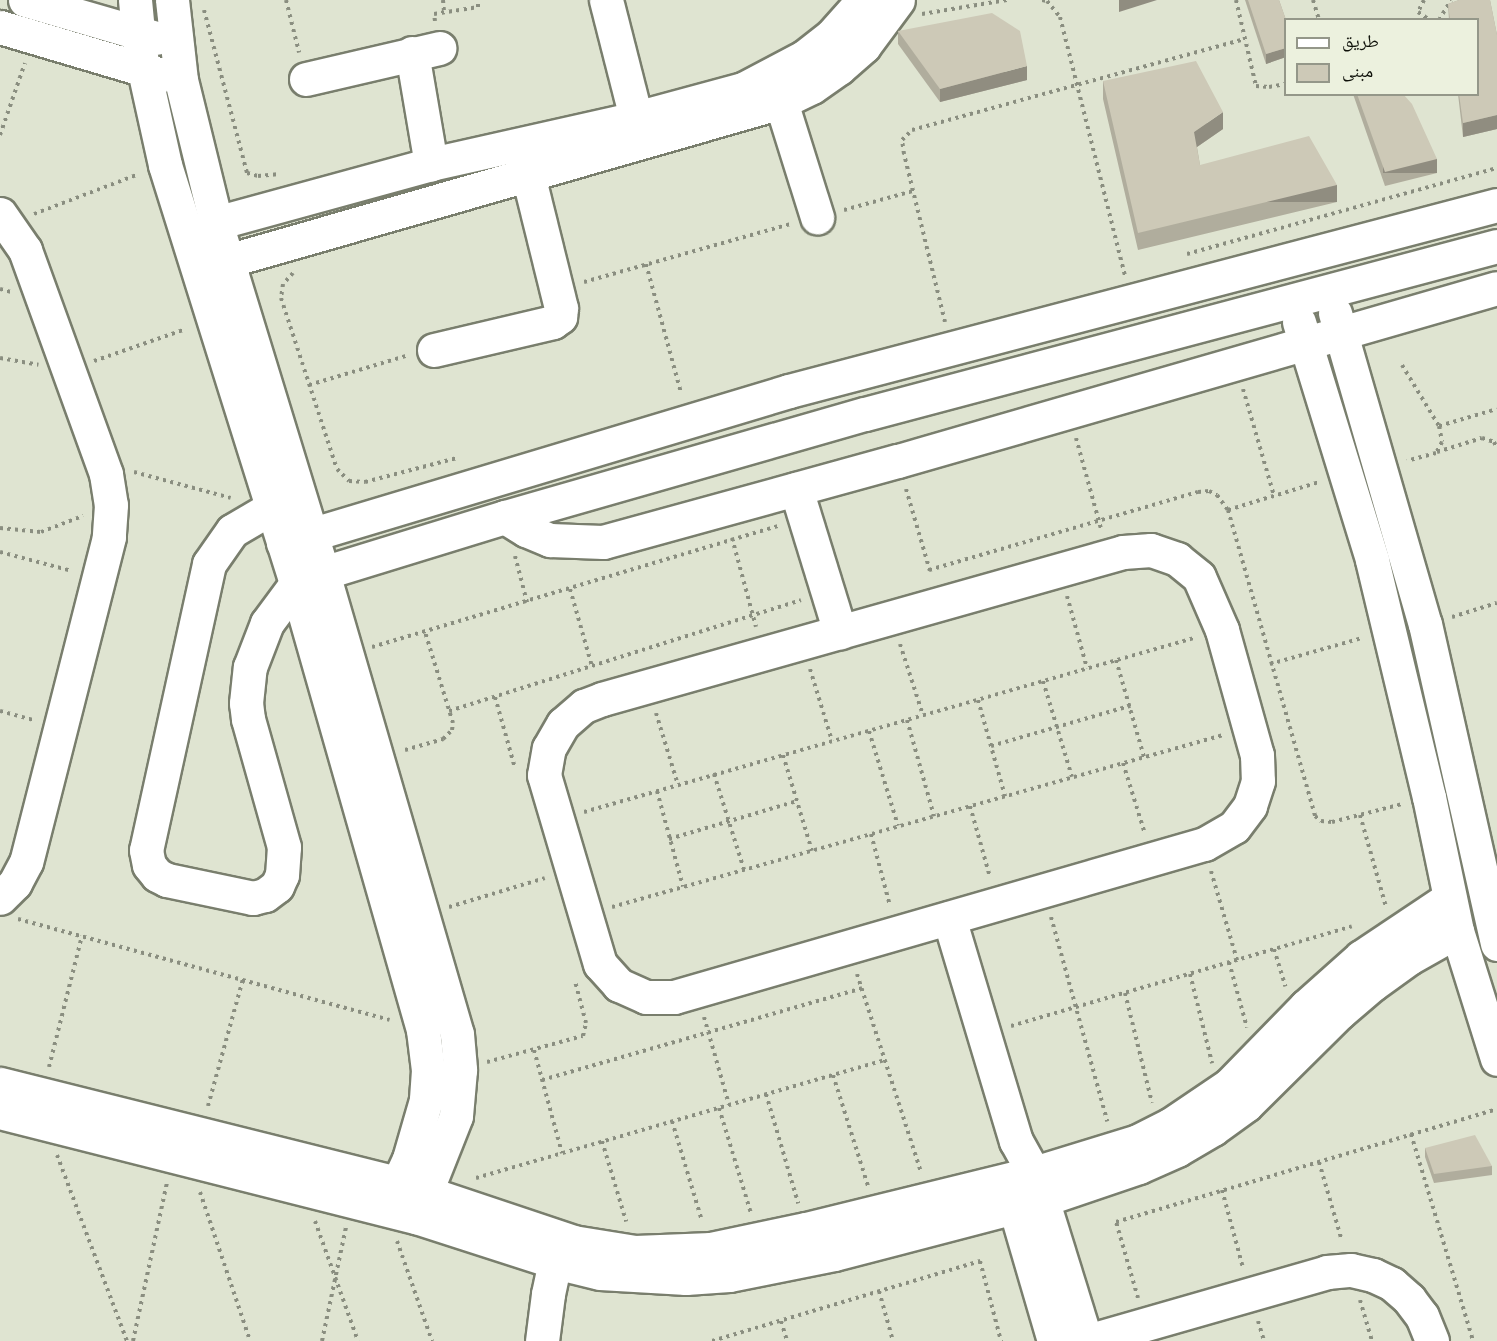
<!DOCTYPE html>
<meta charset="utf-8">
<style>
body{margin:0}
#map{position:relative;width:1497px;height:1341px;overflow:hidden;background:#dfe4d1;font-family:Montserrat,"Noto Naskh Arabic",sans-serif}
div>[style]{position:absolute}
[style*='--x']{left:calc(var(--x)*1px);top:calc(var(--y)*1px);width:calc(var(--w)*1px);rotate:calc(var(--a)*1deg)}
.path>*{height:4px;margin-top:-2px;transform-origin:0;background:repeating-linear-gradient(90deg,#8a8e80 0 3px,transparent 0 7.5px)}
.roads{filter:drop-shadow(2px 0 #797e6d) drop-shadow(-2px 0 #797e6d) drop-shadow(0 2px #797e6d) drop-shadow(0 -2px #797e6d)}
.minor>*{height:33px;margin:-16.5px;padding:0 16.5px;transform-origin:16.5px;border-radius:16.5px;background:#fff}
.wall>*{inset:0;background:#b0ad9d}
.shaded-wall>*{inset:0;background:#908d80;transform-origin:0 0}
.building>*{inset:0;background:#cdc9b7}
span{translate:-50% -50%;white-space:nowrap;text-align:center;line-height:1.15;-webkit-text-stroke:4.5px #ecf1de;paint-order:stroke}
.legend{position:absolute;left:1284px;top:18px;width:195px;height:78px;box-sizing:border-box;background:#ecf1de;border:2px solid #949789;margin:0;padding:8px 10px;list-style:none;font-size:18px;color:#0f110a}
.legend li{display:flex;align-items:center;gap:12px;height:30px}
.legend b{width:30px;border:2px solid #949789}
</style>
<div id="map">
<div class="path">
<div style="--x:286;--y:0;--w:54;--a:76"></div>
<div style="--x:443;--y:0;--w:11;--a:85"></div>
<div style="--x:1042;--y:0;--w:5;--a:11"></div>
<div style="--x:1047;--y:1;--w:21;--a:51"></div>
<div style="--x:1060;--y:17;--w:266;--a:75.9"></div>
<div style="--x:1236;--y:0;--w:88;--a:76.9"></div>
<div style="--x:1256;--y:86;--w:13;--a:4"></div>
<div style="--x:1269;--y:87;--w:17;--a:-10"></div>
<div style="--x:1313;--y:0;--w:21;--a:73"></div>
<div style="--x:1424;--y:0;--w:13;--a:117"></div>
<div style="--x:1418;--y:12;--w:14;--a:34"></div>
<div style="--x:204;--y:10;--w:169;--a:75.2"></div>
<div style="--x:247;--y:173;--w:11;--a:15"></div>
<div style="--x:258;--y:176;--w:22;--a:-5"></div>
<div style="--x:922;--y:14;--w:86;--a:-9.4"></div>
<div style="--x:1439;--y:20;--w:23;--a:-59"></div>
<div style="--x:435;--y:21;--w:7;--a:-98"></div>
<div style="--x:434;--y:14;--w:45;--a:-9"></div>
<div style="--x:478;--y:7;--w:7;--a:-90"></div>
<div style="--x:0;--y:135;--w:76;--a:-70.9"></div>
<div style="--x:844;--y:210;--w:72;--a:-15.4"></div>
<div style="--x:34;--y:214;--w:112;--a:-20.9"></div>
<div style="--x:1187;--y:254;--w:322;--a:-15.5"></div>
<div style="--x:646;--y:264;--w:134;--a:74.8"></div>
<div style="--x:293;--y:273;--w:15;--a:132"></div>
<div style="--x:283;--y:284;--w:14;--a:98"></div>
<div style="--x:281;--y:298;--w:180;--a:71.9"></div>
<div style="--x:337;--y:469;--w:17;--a:45"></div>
<div style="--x:349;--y:481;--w:16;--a:4"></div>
<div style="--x:365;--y:482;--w:95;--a:-14.6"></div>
<div style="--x:584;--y:282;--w:215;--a:-15.7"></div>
<div style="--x:0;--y:289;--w:11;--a:15"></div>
<div style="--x:945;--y:322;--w:173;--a:-103.7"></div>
<div style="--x:904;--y:154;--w:14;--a:-98"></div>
<div style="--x:902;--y:140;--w:14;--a:-45"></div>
<div style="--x:912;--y:130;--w:345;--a:-15.3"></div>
<div style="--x:0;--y:358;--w:39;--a:10"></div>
<div style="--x:94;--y:361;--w:97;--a:-19.2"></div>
<div style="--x:1402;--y:365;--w:71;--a:58.8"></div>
<div style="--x:1439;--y:426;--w:16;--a:79"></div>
<div style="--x:1442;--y:442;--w:13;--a:119"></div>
<div style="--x:1436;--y:453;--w:30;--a:165"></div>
<div style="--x:309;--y:385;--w:104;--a:-16.7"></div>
<div style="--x:1243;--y:389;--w:111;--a:73.8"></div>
<div style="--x:1439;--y:426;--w:60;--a:-16.3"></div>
<div style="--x:1076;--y:438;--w:94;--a:74.6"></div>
<div style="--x:1437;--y:452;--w:47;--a:-17.3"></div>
<div style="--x:1482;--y:438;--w:13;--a:18"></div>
<div style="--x:1494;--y:442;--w:7;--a:63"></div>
<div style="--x:134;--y:472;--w:100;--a:15"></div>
<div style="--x:906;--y:489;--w:85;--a:73.7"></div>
<div style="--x:1228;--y:510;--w:95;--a:-17.1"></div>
<div style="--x:0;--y:528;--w:41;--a:5.6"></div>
<div style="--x:41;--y:532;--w:45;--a:-20.9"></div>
<div style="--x:732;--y:538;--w:92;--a:74.9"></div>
<div style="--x:0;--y:552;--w:74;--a:14.8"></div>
<div style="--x:515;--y:556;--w:48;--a:75.4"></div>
<div style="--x:929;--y:570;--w:280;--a:-16.2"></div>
<div style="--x:1198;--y:492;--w:11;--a:-5"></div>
<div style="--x:1209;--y:491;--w:9;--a:27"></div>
<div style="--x:1217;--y:495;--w:19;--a:54"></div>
<div style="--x:1228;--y:510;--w:318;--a:74.1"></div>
<div style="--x:1315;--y:816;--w:8;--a:40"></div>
<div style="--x:1321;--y:821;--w:11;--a:5"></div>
<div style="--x:1332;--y:822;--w:72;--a:-14.4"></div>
<div style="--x:570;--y:589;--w:80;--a:74.1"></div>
<div style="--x:1067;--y:596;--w:75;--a:74.5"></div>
<div style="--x:1452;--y:617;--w:47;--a:-17.3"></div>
<div style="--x:900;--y:644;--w:75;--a:72.1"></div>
<div style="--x:372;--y:647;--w:425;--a:-16.6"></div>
<div style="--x:1116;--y:660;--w:101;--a:73.9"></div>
<div style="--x:1270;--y:664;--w:96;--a:-15.8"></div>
<div style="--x:810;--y:669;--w:75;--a:73"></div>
<div style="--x:1043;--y:681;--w:100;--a:73.2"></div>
<div style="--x:495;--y:697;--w:74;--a:74.3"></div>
<div style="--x:978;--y:700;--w:100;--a:74.3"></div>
<div style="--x:0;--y:711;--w:35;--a:15"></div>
<div style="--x:449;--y:711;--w:369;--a:-17.5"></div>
<div style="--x:656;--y:713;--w:75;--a:73"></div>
<div style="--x:907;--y:720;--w:100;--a:74.3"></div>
<div style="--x:869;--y:731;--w:99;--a:73"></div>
<div style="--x:991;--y:746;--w:145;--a:-16.1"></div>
<div style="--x:405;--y:750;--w:40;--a:-16"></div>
<div style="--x:443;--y:739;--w:13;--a:-45"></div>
<div style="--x:452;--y:730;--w:7;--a:-82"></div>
<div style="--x:453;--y:723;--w:95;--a:-107.1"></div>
<div style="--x:783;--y:755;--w:100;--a:73.2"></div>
<div style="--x:1123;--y:763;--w:74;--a:72.8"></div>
<div style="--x:714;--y:774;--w:101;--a:72.6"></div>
<div style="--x:657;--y:791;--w:99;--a:74.8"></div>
<div style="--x:970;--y:806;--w:74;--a:74.3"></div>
<div style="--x:584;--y:812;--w:634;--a:-15.92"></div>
<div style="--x:1360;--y:815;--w:96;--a:74.2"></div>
<div style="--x:871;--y:834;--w:74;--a:75.2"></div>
<div style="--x:669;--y:839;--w:134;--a:-16.5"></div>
<div style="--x:1211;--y:871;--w:93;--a:73.7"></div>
<div style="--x:449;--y:907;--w:100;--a:-16.8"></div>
<div style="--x:612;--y:907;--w:635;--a:-15.72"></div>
<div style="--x:1051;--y:917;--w:212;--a:74.6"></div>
<div style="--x:18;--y:919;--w:385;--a:15.2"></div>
<div style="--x:1274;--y:949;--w:39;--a:73"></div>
<div style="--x:1229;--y:962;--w:68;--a:74.7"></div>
<div style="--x:857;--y:974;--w:208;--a:72.1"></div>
<div style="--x:1190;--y:974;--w:92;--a:76.1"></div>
<div style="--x:1125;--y:993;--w:113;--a:76.2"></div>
<div style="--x:704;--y:1017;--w:91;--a:74.1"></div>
<div style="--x:1011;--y:1026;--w:355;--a:-16.3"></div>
<div style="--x:534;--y:1050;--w:107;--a:74.8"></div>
<div style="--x:487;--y:1062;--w:99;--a:-15.2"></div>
<div style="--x:583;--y:1036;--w:13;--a:-77"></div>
<div style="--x:586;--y:1023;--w:43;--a:-104.7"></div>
<div style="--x:49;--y:1067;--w:135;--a:-75.9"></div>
<div style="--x:833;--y:1075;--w:116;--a:72.5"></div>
<div style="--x:542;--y:1080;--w:333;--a:-16"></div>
<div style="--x:766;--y:1094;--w:114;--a:73.6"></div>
<div style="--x:208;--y:1106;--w:132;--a:-74.6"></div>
<div style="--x:719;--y:1108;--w:110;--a:73.1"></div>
<div style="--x:672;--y:1121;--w:104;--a:73.3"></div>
<div style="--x:1411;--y:1134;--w:216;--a:73.3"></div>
<div style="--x:602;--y:1141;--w:84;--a:73.3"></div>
<div style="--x:57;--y:1155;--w:199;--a:69.4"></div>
<div style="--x:1319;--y:1162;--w:82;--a:73.8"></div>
<div style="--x:476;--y:1178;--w:426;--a:-16.1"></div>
<div style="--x:1222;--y:1190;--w:81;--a:74.9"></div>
<div style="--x:200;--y:1192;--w:157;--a:71.4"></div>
<div style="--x:315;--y:1221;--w:127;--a:70.3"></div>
<div style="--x:397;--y:1241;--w:106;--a:70.7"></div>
<div style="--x:879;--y:1291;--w:52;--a:74.4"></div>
<div style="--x:1138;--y:1298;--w:79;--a:-106.1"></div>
<div style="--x:1116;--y:1222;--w:397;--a:-16.5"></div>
<div style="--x:1360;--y:1300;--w:43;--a:73.7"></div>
<div style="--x:781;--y:1321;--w:21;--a:73"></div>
<div style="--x:1258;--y:1321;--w:21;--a:73"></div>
<div style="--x:133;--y:1341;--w:162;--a:-77.9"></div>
<div style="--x:322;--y:1341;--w:116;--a:-78.1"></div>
<div style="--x:712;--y:1341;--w:280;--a:-16.6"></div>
<div style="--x:980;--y:1261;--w:83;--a:75.3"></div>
</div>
<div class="roads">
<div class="minor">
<div style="--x:25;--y:0;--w:136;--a:16.2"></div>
<div style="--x:135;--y:0;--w:52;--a:84.5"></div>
<div style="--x:140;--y:52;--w:116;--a:77.5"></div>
<div style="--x:165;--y:165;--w:439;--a:72.6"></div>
<div style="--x:296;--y:584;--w:464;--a:74.1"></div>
<div style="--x:423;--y:1030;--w:40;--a:82.9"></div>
<div style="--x:428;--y:1070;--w:30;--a:94"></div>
<div style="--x:426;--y:1100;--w:61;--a:106.1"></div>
<div style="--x:409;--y:1159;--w:50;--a:115"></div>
<div style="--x:172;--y:0;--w:81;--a:83.6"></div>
<div style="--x:181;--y:80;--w:147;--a:76.2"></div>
<div style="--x:216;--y:223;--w:366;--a:73"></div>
<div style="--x:323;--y:573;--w:480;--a:73.8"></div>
<div style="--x:457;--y:1034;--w:36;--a:85"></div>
<div style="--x:460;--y:1070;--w:46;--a:95"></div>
<div style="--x:456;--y:1116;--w:103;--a:111.6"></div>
<div style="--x:606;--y:0;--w:122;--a:75.7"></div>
<div style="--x:0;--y:27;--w:169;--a:16.5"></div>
<div style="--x:412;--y:53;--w:113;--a:80.3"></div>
<div style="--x:306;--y:79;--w:137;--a:-13.1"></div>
<div style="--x:781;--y:102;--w:121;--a:72.6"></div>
<div style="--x:0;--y:214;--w:44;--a:55.2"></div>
<div style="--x:25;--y:250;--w:238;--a:70.1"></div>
<div style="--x:106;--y:474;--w:31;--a:81"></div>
<div style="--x:111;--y:505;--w:32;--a:94"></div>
<div style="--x:109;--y:537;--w:335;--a:104.3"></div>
<div style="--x:26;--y:862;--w:24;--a:118"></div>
<div style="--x:15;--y:883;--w:21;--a:135"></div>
<div style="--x:216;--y:223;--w:223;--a:-15.3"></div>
<div style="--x:431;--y:164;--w:210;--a:-12.6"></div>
<div style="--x:636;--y:118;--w:111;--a:-15.2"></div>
<div style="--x:743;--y:89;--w:69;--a:-27.7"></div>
<div style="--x:804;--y:57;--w:34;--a:-38"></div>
<div style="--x:831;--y:36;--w:48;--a:-48.4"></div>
<div style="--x:227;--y:261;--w:576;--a:-16.01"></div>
<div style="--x:781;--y:102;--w:34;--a:-26"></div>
<div style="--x:812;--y:87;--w:33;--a:-35"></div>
<div style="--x:839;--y:68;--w:33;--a:-41"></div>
<div style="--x:864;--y:46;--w:57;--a:-53.5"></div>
<div style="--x:1335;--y:313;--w:324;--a:73.9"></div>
<div style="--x:1425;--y:624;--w:328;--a:77.3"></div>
<div style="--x:1299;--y:322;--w:249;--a:72.9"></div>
<div style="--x:1372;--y:560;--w:244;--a:76.5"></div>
<div style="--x:1429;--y:797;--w:137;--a:78.2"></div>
<div style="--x:1457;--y:931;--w:134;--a:72.6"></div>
<div style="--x:434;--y:350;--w:122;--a:-13.2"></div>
<div style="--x:553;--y:322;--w:9;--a:-36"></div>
<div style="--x:560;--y:317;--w:9;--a:-84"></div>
<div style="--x:561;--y:308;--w:137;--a:-103.9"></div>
<div style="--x:796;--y:489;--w:150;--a:72.9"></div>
<div style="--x:271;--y:508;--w:45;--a:149.5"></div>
<div style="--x:232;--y:531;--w:40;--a:124.9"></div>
<div style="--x:209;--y:564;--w:293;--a:102.4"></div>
<div style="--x:146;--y:850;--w:15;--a:79"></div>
<div style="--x:149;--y:865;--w:13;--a:51"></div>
<div style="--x:157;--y:875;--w:11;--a:27"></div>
<div style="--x:167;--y:880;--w:88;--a:11.8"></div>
<div style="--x:253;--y:898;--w:12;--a:-14"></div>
<div style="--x:265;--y:895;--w:15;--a:-37"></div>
<div style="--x:277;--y:886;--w:12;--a:-66"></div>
<div style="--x:282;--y:875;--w:28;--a:-86"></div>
<div style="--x:284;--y:847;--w:133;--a:-105.7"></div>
<div style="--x:248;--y:719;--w:16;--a:-97"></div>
<div style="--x:246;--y:703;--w:36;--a:-84"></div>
<div style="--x:250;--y:667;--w:47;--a:-68.9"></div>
<div style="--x:267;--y:623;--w:49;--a:-53.4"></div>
<div style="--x:296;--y:584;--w:29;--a:-22"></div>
<div style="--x:323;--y:573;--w:190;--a:-17.1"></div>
<div style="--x:505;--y:517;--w:374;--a:-16"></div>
<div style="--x:865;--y:414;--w:654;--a:-14.89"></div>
<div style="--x:505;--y:517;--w:25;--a:32"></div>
<div style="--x:526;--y:530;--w:26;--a:23"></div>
<div style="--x:550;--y:540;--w:53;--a:2.2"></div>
<div style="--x:603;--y:542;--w:306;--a:-15.4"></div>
<div style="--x:898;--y:461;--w:623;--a:-16.11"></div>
<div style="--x:283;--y:543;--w:528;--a:-16.72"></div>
<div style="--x:789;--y:391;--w:732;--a:-14.72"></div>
<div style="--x:1151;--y:550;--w:28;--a:19"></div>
<div style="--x:1177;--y:559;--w:28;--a:39"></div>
<div style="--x:1199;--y:577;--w:58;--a:66.5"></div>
<div style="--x:1222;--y:630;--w:130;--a:74.4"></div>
<div style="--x:1257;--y:755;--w:26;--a:88"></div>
<div style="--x:1258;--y:781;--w:26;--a:108"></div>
<div style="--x:1250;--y:806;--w:26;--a:127"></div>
<div style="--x:1234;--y:827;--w:34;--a:150"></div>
<div style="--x:1204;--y:844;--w:552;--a:163.9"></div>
<div style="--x:674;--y:997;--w:28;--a:180"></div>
<div style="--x:646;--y:997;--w:30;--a:-156"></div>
<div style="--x:619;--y:985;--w:28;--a:-132"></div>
<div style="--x:600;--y:964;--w:197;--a:-106.5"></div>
<div style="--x:544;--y:775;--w:27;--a:-80"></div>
<div style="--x:549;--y:748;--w:28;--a:-60"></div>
<div style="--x:563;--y:724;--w:28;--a:-41"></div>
<div style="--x:584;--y:706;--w:19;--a:-21"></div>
<div style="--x:602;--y:699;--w:541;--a:-15.76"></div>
<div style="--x:1123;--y:552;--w:28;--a:-4"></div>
<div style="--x:949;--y:918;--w:233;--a:73.3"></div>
<div style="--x:1016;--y:1141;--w:37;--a:61"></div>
<div style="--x:1034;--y:1173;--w:176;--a:72.8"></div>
<div style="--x:0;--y:1084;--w:409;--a:14"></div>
<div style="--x:397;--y:1183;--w:186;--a:18.5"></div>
<div style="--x:573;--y:1242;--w:63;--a:9.2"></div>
<div style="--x:635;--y:1252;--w:76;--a:-2.3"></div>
<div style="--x:711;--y:1249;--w:97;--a:-11.9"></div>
<div style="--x:806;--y:1229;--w:235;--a:-13.8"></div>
<div style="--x:1034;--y:1173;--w:109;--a:-17.1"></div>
<div style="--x:1138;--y:1141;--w:36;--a:-27"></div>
<div style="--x:1170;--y:1125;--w:71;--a:-34.1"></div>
<div style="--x:1229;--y:1085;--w:110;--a:-45.7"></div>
<div style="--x:1306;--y:1006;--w:74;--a:-41.7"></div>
<div style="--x:1361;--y:957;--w:106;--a:-33.8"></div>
<div style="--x:0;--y:1112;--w:429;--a:14.2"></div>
<div style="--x:416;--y:1217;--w:146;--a:17.9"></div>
<div style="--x:555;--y:1262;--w:46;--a:13.7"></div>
<div style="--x:600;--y:1273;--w:86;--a:3.3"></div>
<div style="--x:686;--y:1278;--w:43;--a:-4"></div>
<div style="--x:729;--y:1275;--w:107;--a:-11.3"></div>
<div style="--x:834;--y:1254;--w:215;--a:-14.6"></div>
<div style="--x:1042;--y:1200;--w:102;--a:-18.8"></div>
<div style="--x:1139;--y:1167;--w:42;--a:-24.1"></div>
<div style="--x:1177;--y:1150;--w:42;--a:-30.3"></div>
<div style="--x:1213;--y:1129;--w:41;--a:-36"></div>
<div style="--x:1246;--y:1105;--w:131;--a:-44.7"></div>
<div style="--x:1339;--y:1013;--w:45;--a:-40.5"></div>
<div style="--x:1373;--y:984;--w:44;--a:-35.8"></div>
<div style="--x:1409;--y:958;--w:55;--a:-29.4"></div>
<div style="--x:1009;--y:1187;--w:160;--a:73.7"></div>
<div style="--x:542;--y:1341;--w:47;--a:-82.7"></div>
<div style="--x:548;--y:1294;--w:33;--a:-78"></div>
<div style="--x:1087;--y:1341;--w:250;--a:-16"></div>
<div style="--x:1327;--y:1272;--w:24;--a:-5"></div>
<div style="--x:1351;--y:1270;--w:23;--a:13"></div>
<div style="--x:1373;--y:1275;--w:21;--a:25"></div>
<div style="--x:1392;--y:1284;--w:23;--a:41"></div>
<div style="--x:1409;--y:1299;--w:21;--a:53"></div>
<div style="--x:1422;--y:1316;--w:27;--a:68"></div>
</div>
</div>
<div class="wall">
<div style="clip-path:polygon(1245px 0,1279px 0,1286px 20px,1286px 57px,1266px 64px)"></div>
<div style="clip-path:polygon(1459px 0,1490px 0,1497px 35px,1497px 129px,1463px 137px,1458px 94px,1478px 94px,1478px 20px,1449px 20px,1448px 4px)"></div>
<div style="clip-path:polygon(898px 31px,1027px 80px,940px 102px,898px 44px)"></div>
<div style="clip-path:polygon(1103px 81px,1223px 129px,1197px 147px,1200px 165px,1337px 202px,1138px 250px,1103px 99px)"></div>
<div style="clip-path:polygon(1353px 94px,1403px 94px,1437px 173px,1385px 186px)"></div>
<div style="clip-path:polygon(1425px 1148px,1492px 1166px,1492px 1175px,1434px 1183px,1425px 1157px)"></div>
</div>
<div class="shaded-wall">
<div style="clip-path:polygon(1119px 0,1157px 0,1119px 12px)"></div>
<div style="clip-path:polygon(1286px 48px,1286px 57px,1266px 64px,1266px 54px)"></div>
<div style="clip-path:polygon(1027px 66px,1027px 80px,940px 102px,940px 89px)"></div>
<div style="clip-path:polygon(1223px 112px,1223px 129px,1194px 149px,1194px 132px)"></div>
<div style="clip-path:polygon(1497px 115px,1497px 129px,1463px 137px,1463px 123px)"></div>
<div style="left:1437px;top:159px;width:14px;height:54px;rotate:90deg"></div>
<div style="left:1337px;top:185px;width:17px;height:205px;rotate:90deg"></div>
</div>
<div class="building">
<div style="clip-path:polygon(1248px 0,1279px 0,1286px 20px,1286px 48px,1266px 54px)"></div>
<div style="clip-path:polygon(1459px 0,1490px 0,1497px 35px,1497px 115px,1463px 123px,1459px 94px,1478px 94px,1478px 20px,1450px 20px,1448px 4px)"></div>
<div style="clip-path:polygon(992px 13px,1020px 31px,1027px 66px,940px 89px,898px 31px)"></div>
<div style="clip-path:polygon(1196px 61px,1223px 112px,1194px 132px,1200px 165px,1309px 136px,1337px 185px,1138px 233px,1103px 81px)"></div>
<div style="clip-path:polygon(1357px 94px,1403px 94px,1412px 104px,1437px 159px,1385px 172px)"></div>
<div style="clip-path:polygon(1475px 1135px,1492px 1166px,1434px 1174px,1425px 1148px)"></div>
</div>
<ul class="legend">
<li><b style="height:8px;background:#fff"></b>طريق</li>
<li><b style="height:16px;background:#cdc9b7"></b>مبنى</li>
</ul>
</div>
